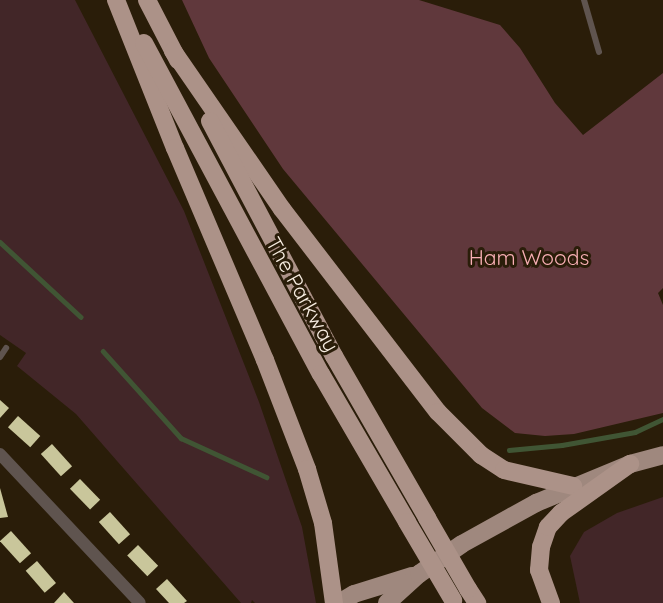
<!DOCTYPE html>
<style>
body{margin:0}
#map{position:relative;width:663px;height:603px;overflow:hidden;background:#2a1d09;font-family:Quicksand,sans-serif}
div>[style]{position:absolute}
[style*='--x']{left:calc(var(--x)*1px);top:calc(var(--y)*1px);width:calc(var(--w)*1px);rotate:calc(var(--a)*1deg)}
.green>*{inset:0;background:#422628}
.forest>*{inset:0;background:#60383c}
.stream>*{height:4.5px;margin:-2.25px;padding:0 2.25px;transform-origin:2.25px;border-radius:2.25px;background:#405534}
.building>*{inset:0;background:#c9c69b;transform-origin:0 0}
.service>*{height:6px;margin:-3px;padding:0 3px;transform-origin:3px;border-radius:3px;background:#5f544f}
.minor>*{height:12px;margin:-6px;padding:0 6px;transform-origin:6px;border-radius:6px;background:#5f544f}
.primary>*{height:18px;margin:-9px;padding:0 9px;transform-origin:9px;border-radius:9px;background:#9f887e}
.trunk>*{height:18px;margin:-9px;padding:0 9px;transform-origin:9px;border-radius:9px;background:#ac9288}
.trunk-bridge>*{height:18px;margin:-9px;padding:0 9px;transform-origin:9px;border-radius:9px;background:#ac9288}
span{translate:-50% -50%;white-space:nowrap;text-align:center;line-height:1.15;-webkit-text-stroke:6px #2a1d09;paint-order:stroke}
.park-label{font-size:21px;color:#f9afb5}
.street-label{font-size:21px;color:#f8eee2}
</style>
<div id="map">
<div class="green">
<div style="clip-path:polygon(0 0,75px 0,184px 211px,259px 402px,302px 527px,316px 603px,255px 603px,252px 600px,251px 603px,241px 603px,76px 414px,17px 366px,26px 353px,0 335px)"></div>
<div style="clip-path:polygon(663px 497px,663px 603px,580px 603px,570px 556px,584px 532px,617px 513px)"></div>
</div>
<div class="forest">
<div style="clip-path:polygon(182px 0,419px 0,500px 25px,520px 48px,555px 103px,583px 135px,663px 73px,663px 288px,658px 293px,663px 305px,663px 413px,574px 434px,545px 436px,515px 433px,482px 408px,283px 169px,209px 58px)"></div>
</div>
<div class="stream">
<div style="--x:0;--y:242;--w:110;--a:42.8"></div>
<div style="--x:103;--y:351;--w:117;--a:48.1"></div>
<div style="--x:181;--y:438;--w:94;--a:24.6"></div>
<div style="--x:509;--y:450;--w:53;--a:-5.4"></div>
<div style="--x:562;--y:445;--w:74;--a:-10.1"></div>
<div style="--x:635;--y:432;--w:31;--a:-25"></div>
</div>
<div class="building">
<div style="clip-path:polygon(0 400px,9px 408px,0 418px)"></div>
<div style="left:18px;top:416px;width:30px;height:15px;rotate:42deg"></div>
<div style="left:52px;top:444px;width:30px;height:15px;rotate:48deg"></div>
<div style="left:80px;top:479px;width:29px;height:14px;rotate:46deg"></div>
<div style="clip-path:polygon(0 488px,8px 517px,0 518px)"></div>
<div style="left:110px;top:512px;width:30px;height:15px;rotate:48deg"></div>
<div style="left:11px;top:531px;width:30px;height:15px;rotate:48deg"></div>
<div style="left:138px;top:545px;width:29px;height:15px;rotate:46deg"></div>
<div style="left:37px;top:561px;width:29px;height:15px;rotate:49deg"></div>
<div style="clip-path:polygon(167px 579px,187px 601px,184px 603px,169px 603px,156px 589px)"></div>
<div style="clip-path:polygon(64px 592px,74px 603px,54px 603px)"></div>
</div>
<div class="service">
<div style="--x:584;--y:0;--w:54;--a:73.9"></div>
<div style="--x:0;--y:357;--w:11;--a:-56"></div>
</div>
<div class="minor">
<div style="--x:0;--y:454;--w:204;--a:46.8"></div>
</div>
<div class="primary">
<div style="--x:339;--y:603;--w:17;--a:-31"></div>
<div style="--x:354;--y:594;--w:61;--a:-17.2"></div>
<div style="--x:387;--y:603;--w:43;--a:-42.2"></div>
<div style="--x:419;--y:574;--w:52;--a:-34.9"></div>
<div style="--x:462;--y:544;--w:85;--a:-29"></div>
<div style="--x:536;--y:503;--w:102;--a:-22.5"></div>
<div style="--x:630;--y:464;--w:34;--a:-15"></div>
</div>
<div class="trunk">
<div style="--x:116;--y:0;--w:159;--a:68.3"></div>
<div style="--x:175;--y:148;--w:230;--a:67"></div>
<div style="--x:265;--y:360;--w:117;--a:68.9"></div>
<div style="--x:307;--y:469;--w:56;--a:73.5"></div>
<div style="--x:323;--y:523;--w:81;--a:82.2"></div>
<div style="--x:147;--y:0;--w:68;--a:62.7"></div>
<div style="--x:144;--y:43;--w:375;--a:61.9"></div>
<div style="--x:321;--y:374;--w:171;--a:59.8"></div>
<div style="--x:173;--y:51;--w:192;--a:55.4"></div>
<div style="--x:282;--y:209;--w:256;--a:52.5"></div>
<div style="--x:438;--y:412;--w:61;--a:45"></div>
<div style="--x:481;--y:455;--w:27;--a:33"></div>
<div style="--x:504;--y:470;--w:71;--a:13.1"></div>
<div style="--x:210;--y:121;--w:266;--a:62.2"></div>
<div style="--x:334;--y:356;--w:187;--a:60.1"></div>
<div style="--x:468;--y:589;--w:17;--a:57"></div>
<div style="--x:551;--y:603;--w:35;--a:-110"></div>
<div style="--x:539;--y:570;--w:23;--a:-85"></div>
<div style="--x:541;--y:547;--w:21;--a:-71"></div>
<div style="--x:548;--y:527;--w:19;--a:-47"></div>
<div style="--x:561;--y:513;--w:85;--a:-35.4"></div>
</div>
<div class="trunk-bridge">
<div style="--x:427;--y:518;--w:82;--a:60"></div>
<div style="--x:407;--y:522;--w:91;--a:59.5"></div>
</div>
<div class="park-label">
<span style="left:529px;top:257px">Ham Woods</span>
</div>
<div class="street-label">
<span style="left:303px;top:294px;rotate:61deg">The Parkway</span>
</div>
</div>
